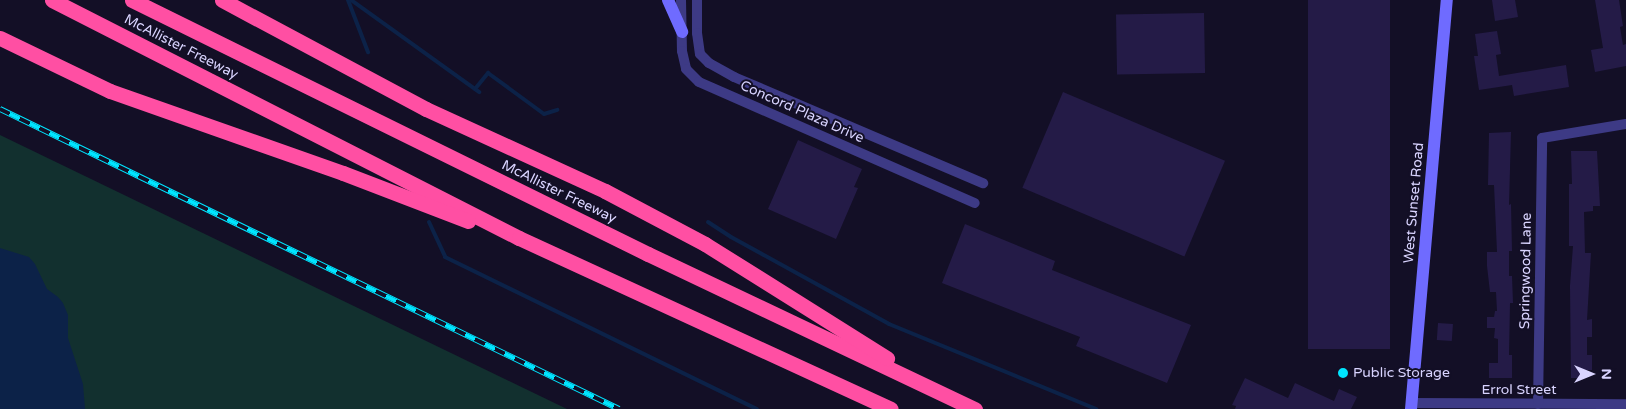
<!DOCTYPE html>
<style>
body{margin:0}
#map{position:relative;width:1626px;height:409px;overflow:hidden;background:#130f26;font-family:"Varela Round",sans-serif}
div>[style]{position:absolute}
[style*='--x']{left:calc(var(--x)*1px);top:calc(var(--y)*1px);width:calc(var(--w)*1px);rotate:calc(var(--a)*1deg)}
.green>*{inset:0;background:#12302f}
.water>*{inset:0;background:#0c2248}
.stream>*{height:4px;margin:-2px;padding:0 2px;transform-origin:2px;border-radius:2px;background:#0c2248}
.building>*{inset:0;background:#241b47;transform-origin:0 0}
.minor>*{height:10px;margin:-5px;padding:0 5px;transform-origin:5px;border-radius:5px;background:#3d3a85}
.secondary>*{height:12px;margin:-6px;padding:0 6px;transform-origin:6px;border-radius:6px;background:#6f6bff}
.motorway>*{height:15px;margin:-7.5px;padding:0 7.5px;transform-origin:7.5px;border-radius:7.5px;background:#ff4fa3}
.rail>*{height:5.5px;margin-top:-2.75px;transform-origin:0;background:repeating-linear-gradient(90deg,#130f26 0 11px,#00e5ff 0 22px);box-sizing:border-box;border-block:1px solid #00e5ff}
.dots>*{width:14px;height:14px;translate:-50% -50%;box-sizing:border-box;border:2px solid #130f26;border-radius:50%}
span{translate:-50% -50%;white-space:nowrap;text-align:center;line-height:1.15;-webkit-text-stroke:4px #130f26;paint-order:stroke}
.street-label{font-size:14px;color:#d9d4ff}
.poi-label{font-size:14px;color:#d9d4ff}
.left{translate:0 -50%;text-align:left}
.north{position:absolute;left:1566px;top:349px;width:50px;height:50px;-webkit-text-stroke:4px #130f26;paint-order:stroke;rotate:90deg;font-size:14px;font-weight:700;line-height:20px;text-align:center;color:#d9d4ff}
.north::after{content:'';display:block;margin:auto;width:18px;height:22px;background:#d9d4ff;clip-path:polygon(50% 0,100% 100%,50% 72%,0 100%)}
</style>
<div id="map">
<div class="green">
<div style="clip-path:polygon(0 135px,567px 409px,0 409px)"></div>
</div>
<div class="water">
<div style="clip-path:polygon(0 248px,29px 257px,35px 264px,47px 289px,58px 297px,63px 303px,68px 315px,68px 338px,83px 384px,85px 409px,0 409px)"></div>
</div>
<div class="stream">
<div style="--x:348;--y:0;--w:56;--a:69"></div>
<div style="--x:351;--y:0;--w:158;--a:35.7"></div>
<div style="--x:475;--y:89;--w:21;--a:-51"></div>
<div style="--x:488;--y:73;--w:69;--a:36.2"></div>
<div style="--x:544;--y:114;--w:14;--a:-17"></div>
<div style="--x:429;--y:222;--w:38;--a:65"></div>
<div style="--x:445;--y:257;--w:347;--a:26"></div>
<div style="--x:708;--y:222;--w:27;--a:33"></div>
<div style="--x:731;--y:237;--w:180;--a:28.8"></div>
<div style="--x:889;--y:324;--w:224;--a:22.3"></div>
</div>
<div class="building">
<div style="left:1308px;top:0;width:82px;height:349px"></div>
<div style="clip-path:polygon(1492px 0,1515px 0,1518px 17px,1495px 21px)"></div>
<div style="clip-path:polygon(1595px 0,1619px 0,1623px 26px,1620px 27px,1623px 45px,1626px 44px,1626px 66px,1595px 72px,1591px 50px,1603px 48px)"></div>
<div style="left:1204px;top:13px;width:60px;height:88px;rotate:89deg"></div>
<div style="clip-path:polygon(1497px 31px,1501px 54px,1496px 55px,1499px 76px,1566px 65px,1569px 87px,1514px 96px,1512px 85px,1479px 90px,1474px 56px,1478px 56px,1475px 34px)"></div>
<div style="left:1063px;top:92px;width:176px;height:104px;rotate:23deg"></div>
<div style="clip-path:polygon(1511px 132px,1509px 205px,1511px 204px,1512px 251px,1509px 251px,1509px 276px,1512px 276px,1513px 303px,1510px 303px,1509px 355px,1512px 355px,1512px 378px,1489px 378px,1489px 363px,1498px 363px,1498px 339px,1494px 338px,1495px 328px,1487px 328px,1487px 317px,1494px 317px,1495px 311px,1497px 311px,1496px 292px,1490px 292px,1487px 266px,1487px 252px,1497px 252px,1494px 185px,1488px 185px,1489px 133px)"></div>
<div style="clip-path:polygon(798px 140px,862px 169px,854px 187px,858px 188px,836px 239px,768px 209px)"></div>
<div style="clip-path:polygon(1571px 151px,1597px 151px,1600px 206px,1593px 206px,1593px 211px,1584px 212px,1585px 253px,1591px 253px,1587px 320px,1592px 319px,1592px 337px,1587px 337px,1587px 355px,1592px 355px,1592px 370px,1587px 370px,1587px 378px,1571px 378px,1570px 286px,1573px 246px,1569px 246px,1569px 184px,1572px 184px)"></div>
<div style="clip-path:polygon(965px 224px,1055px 261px,1052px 270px,1191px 325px,1167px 383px,1076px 346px,1080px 337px,942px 283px)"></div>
<div style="left:1438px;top:323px;width:15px;height:17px;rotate:4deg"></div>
<div style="clip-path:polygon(1245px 378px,1288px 398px,1295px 383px,1334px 401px,1339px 389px,1357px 397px,1351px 409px,1235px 409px,1236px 406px,1232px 405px)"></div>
</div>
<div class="minor">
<div style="--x:681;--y:0;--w:51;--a:88.9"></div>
<div style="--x:682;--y:51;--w:18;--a:77"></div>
<div style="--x:686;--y:69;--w:18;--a:45"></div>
<div style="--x:699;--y:82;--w:301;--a:23.7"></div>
<div style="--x:697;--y:0;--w:33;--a:90"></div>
<div style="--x:697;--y:33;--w:21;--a:82"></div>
<div style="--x:700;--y:54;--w:13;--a:45"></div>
<div style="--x:709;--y:63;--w:29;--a:29"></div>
<div style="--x:734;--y:77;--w:271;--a:23.1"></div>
<div style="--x:1411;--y:403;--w:215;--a:0.3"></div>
<div style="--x:1538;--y:404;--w:266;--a:-89.1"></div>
<div style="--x:1542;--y:138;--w:85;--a:-9.5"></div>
</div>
<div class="secondary">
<div style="--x:668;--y:0;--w:35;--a:66"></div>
<div style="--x:1411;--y:409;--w:411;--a:-85"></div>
</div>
<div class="motorway">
<div style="--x:52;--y:0;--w:524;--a:27.01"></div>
<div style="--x:519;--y:238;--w:409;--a:24.7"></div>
<div style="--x:132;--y:0;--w:575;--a:26.21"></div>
<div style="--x:648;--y:254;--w:362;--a:25.4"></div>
<div style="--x:222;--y:0;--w:231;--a:28.1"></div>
<div style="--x:426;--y:109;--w:197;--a:24.6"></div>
<div style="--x:605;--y:191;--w:113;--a:27.9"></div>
<div style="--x:705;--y:244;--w:215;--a:32.1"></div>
<div style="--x:0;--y:38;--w:122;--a:25.7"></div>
<div style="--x:110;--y:91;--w:247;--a:19.4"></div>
<div style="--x:343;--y:173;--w:134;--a:21"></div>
</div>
<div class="rail">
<div style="--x:0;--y:109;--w:688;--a:25.86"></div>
</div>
<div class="dots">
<div style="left:1343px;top:373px;background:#00e5ff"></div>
</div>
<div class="street-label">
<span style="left:181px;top:47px;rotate:27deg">McAllister Freeway</span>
<span style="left:802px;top:112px;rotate:24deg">Concord Plaza Drive</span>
<span style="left:559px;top:192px;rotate:26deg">McAllister Freeway</span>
<span style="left:1414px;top:203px;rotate:-85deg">West Sunset Road</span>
<span style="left:1526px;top:271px;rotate:-89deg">Springwood Lane</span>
<span style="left:1519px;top:390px">Errol Street</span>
</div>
<div class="poi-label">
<span class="left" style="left:1353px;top:373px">Public Storage</span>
</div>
<div class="north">N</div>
</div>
